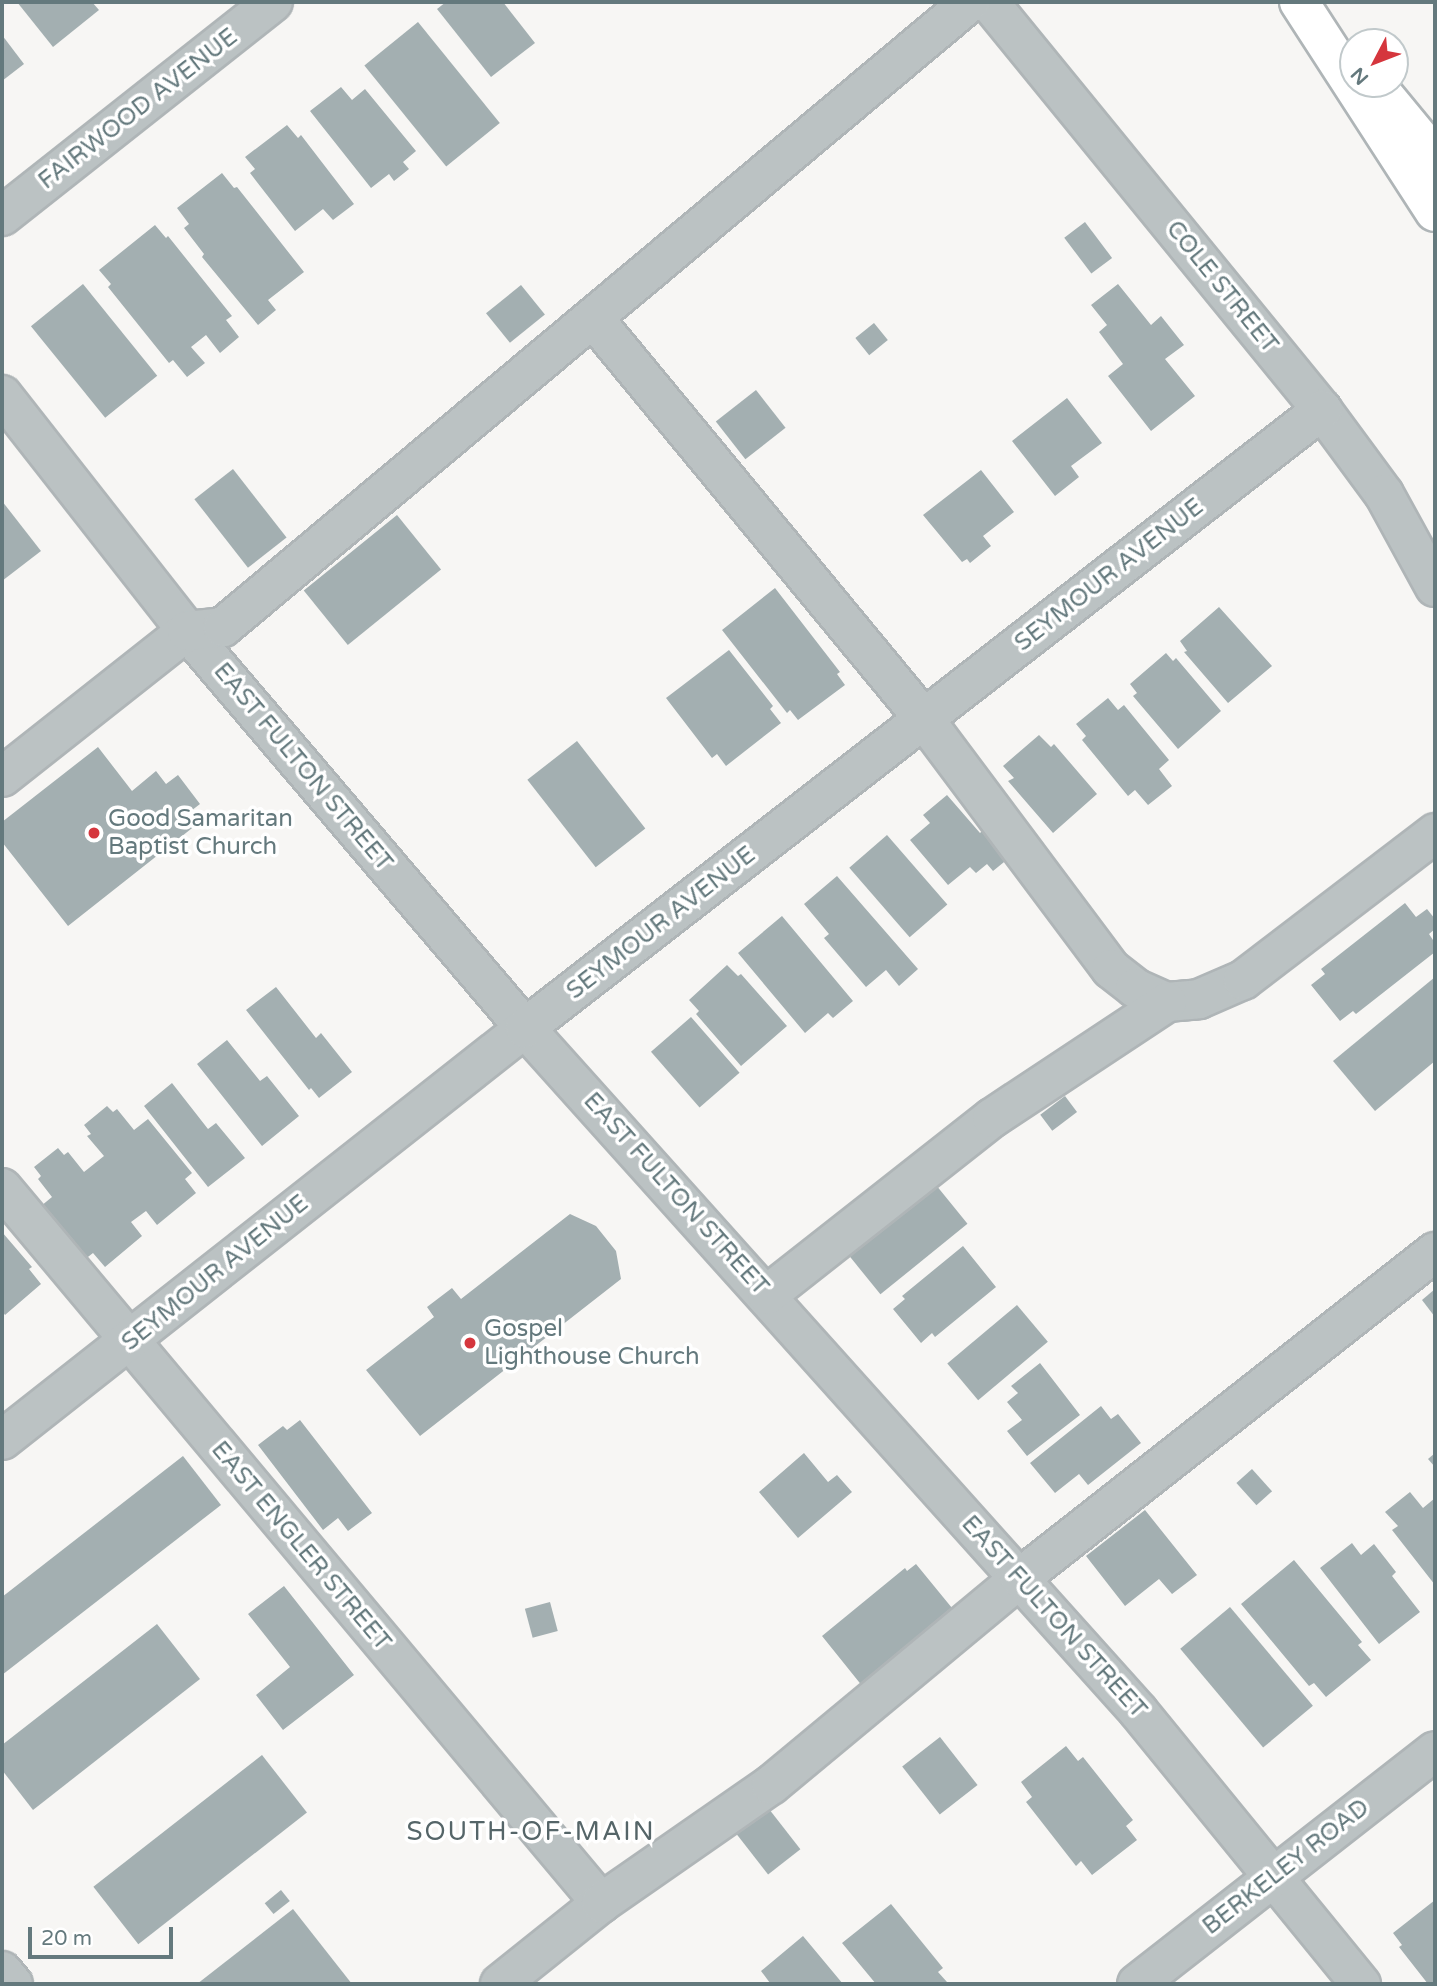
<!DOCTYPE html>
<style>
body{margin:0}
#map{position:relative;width:1437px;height:1986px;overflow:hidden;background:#f7f6f4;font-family:"Varela Round",sans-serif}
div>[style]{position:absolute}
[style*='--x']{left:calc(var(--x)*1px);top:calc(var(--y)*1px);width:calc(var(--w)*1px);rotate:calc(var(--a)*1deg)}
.building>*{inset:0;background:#a3afb1;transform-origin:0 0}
.roads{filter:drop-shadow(2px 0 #afb5b7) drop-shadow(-2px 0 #afb5b7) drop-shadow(0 2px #afb5b7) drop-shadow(0 -2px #afb5b7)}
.minor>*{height:38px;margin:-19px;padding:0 19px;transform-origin:19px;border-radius:19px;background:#bbc2c3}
.highway>*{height:38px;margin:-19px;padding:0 19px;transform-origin:19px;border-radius:19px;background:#fff}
.dots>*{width:19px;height:19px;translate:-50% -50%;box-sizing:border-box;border:4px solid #fff;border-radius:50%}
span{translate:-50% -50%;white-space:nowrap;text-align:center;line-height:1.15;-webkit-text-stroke:7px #fff;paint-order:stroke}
.street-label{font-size:24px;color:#64797d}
.poi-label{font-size:24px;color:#64797d}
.left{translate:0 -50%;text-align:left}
.neighbourhood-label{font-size:26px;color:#556568;letter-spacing:2px}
.frame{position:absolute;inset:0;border:4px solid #64797d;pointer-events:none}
.north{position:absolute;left:1339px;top:28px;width:70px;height:70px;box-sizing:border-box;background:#fff;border:2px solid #c1c9cb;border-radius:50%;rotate:228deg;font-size:19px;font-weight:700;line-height:28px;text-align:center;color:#64797d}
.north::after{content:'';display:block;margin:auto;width:24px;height:32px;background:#d5363d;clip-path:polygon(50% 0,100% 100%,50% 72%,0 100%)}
.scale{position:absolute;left:28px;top:1927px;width:145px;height:32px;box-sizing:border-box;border:4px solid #64797d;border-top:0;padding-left:9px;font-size:21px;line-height:24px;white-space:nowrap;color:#64797d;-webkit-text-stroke:5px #fff;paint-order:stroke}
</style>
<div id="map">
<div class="building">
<div style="clip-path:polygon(17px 2px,92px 2px,99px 10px,53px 47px)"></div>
<div style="clip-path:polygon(446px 2px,503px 2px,535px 43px,491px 77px,437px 9px)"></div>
<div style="left:418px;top:22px;width:130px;height:69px;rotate:51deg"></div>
<div style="clip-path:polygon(2px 35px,24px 64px,2px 81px)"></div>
<div style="clip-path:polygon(341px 87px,352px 100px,365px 89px,416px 151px,403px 162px,409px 169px,394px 181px,389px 174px,371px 188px,310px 111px)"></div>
<div style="clip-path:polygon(287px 125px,298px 138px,301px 135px,354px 204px,333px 220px,323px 209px,295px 231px,250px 173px,255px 169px,245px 157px)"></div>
<div style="clip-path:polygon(222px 173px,234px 188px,237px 187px,304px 272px,268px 300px,276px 310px,258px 325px,202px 257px,204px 254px,184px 228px,189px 224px,177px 208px)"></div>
<div style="left:1085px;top:222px;width:45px;height:26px;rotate:53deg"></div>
<div style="clip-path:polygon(155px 225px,166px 238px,168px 236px,232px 316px,226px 320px,239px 337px,220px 353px,206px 335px,191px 347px,205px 363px,187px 377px,173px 360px,169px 363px,108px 287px,111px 284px,99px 270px)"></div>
<div style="left:83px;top:284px;width:118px;height:67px;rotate:51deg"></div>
<div style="clip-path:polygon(1118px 284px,1151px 325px,1161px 316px,1184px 345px,1165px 359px,1195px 396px,1151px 431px,1108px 376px,1123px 364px,1099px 332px,1107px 325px,1091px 305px)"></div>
<div style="left:521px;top:285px;width:38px;height:45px;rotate:51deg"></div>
<div style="left:874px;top:323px;width:22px;height:24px;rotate:51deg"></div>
<div style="left:756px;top:390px;width:48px;height:51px;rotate:52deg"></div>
<div style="clip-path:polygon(1067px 398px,1102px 443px,1071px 466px,1079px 477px,1055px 496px,1012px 441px)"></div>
<div style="left:233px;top:469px;width:87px;height:49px;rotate:52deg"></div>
<div style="clip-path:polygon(981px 470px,1014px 512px,983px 536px,991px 546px,970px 563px,967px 559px,962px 562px,923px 515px)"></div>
<div style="clip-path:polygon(2px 501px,41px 551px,2px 581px)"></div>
<div style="left:397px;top:515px;width:70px;height:120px;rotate:51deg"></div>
<div style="clip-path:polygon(775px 588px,840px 672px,837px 674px,845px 685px,798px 720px,790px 710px,787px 713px,722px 630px)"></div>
<div style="clip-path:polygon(1219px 607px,1272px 666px,1228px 703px,1184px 652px,1187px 651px,1180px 641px)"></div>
<div style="clip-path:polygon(729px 650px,773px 706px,770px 709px,781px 723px,726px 766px,717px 754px,712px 758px,666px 698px)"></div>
<div style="clip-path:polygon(1166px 653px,1173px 661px,1176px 658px,1221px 711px,1178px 749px,1133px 696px,1137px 693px,1130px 684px)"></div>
<div style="clip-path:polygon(1108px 698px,1118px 710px,1124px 705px,1169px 760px,1159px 769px,1172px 786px,1148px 805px,1135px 790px,1128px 796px,1082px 740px,1086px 736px,1076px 724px)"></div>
<div style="clip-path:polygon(1039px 735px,1051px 747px,1054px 744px,1097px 794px,1053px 833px,1008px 781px,1014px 778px,1003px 766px)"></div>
<div style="left:577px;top:741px;width:111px;height:63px;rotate:52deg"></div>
<div style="clip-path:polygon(98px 747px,132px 791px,156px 771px,166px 784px,178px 775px,200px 804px,187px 814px,196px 825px,68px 926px,2px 842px,2px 822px)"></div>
<div style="clip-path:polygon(947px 795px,980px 833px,985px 828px,1009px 858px,993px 871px,987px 864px,976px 873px,970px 867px,948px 885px,910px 840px,930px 823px,923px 815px)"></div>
<div style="left:887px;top:835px;width:92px;height:50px;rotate:49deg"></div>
<div style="clip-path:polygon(837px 876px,918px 969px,899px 986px,886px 970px,866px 987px,824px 938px,829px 934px,804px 904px)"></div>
<div style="clip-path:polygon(1405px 903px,1416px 917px,1427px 909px,1435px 919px,1435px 929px,1429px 934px,1435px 943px,1435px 952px,1356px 1014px,1353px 1011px,1340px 1021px,1311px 985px,1325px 974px,1321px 969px)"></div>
<div style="clip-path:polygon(782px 916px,853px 1001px,833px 1018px,828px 1013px,805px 1033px,738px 953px)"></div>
<div style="clip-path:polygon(727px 965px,738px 976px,741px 974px,787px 1026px,741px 1066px,696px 1014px,699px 1011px,689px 1000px)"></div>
<div style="clip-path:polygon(1435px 977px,1435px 1061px,1375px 1111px,1333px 1061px)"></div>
<div style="clip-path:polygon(276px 987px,316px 1038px,321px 1033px,352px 1072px,319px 1098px,311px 1088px,309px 1090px,246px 1010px)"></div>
<div style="left:691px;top:1017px;width:74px;height:53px;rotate:49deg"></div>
<div style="clip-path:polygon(227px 1040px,260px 1081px,267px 1076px,299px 1116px,262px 1146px,197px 1064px)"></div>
<div style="clip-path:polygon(172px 1083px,208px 1129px,216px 1123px,245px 1158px,208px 1187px,144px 1106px)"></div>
<div style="left:1065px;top:1096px;width:20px;height:31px;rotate:53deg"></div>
<div style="clip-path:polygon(107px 1106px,113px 1112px,117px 1109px,134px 1130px,148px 1119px,192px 1173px,185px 1179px,196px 1193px,157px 1225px,146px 1211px,131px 1222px,142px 1236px,105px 1267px,93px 1253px,84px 1260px,41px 1206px,52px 1197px,38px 1179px,41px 1176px,34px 1167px,58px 1148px,64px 1155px,68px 1152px,84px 1172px,104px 1156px,87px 1136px,91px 1134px,84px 1125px)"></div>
<div style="left:936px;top:1185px;width:50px;height:112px;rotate:51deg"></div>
<div style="clip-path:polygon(570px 1214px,596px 1226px,616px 1251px,621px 1279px,420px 1436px,366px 1370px,434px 1317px,427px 1307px,452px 1288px,461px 1299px)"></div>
<div style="clip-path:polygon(2px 1232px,32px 1267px,29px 1269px,41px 1284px,5px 1315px,2px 1311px)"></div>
<div style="clip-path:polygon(963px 1246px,996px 1287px,935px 1337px,932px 1333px,921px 1343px,893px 1309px,905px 1299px,902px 1296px)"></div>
<div style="clip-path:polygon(1435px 1289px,1435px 1317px,1422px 1300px)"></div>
<div style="left:1017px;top:1305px;width:48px;height:91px;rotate:50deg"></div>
<div style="clip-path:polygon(1040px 1363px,1080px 1415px,1027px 1456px,1007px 1431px,1022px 1420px,1007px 1402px,1018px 1393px,1011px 1386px)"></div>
<div style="clip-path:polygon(1101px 1406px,1111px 1419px,1118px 1414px,1141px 1443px,1088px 1485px,1079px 1474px,1055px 1493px,1030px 1463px)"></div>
<div style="clip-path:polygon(300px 1420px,372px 1513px,348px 1531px,338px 1518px,323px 1530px,258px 1445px,283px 1426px,287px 1430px)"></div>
<div style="clip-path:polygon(804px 1453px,828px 1482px,837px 1475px,852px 1492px,798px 1538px,759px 1492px)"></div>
<div style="clip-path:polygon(1435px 1453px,1435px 1467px,1428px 1459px)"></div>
<div style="clip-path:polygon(183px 1456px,221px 1505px,2px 1675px,2px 1597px)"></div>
<div style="left:1252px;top:1469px;width:30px;height:21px;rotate:48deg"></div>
<div style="clip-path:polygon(1410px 1492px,1423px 1508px,1435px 1498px,1435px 1585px,1392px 1530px,1398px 1526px,1385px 1512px)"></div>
<div style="clip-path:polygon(1145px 1510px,1197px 1575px,1172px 1594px,1159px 1579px,1125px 1606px,1086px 1556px)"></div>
<div style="clip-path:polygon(1352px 1543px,1361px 1555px,1374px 1544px,1396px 1572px,1392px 1576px,1420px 1612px,1379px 1644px,1320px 1568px)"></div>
<div style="clip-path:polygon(1294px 1560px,1362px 1642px,1358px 1645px,1371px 1660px,1326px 1697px,1314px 1683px,1309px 1686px,1241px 1604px)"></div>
<div style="clip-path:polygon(916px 1564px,952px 1608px,943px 1615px,946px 1619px,863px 1687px,822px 1636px,905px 1568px,907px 1571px)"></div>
<div style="clip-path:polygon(284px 1586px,354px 1675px,283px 1730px,256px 1695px,290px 1667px,248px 1614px)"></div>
<div style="left:550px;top:1602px;width:30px;height:26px;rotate:75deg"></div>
<div style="left:1230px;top:1607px;width:129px;height:65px;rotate:50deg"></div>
<div style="clip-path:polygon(157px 1624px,200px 1679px,33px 1810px,2px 1770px,2px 1745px)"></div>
<div style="left:940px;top:1737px;width:61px;height:48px;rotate:52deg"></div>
<div style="clip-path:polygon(1066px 1746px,1078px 1761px,1083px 1757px,1133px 1820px,1126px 1826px,1137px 1840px,1092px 1875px,1081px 1861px,1076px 1866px,1026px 1802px,1032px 1797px,1021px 1782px)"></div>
<div style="left:262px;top:1755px;width:73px;height:214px;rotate:52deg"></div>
<div style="left:769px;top:1809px;width:51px;height:41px;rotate:52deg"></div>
<div style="left:281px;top:1890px;width:14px;height:21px;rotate:51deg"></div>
<div style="clip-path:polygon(1435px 1900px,1435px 1984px,1428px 1984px,1399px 1947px,1402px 1945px,1393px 1933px)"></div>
<div style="clip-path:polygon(891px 1904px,943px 1968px,938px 1972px,947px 1982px,945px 1984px,876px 1984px,842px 1943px)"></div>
<div style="clip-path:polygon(293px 1909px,352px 1984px,197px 1984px)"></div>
<div style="clip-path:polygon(803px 1936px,843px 1984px,768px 1984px,770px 1983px,761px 1971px)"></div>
</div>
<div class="roads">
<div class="minor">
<div style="--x:989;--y:2;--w:527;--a:50.78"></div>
<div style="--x:1322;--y:410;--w:104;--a:53.6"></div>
<div style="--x:1384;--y:494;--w:106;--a:61.3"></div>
<div style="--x:2;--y:216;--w:345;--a:-38.3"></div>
<div style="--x:593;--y:318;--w:520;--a:50.46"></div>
<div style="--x:924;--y:719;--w:312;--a:53.2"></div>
<div style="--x:1111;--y:969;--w:31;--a:38"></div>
<div style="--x:1135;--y:988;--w:35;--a:24"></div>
<div style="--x:1167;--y:1002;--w:32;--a:-5"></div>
<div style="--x:1199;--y:999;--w:48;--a:-23.4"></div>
<div style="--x:1243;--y:980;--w:242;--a:-37.4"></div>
<div style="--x:2;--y:395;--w:300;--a:51.9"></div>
<div style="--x:187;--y:631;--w:521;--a:49.59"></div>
<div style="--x:525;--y:1028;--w:918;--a:48.09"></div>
<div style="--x:1138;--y:1711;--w:353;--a:50.8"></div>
<div style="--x:2;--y:777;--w:236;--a:-38.3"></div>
<div style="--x:187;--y:631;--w:36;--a:-6"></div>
<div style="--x:223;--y:627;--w:974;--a:-39.92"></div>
<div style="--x:2;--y:1188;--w:933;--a:50.04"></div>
<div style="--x:767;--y:1295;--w:286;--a:-38.2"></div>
<div style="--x:992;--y:1118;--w:210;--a:-33.5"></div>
<div style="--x:2;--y:1440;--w:666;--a:-38.23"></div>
<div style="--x:525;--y:1028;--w:1009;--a:-37.79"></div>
<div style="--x:2;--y:1971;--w:17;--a:50"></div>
<div style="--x:500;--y:1984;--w:129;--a:-38.7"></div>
<div style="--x:601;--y:1903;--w:207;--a:-34.8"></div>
<div style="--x:771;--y:1785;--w:324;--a:-39.7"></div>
<div style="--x:1020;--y:1578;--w:528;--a:-38.15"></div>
<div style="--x:1137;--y:1984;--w:378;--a:-38"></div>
</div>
<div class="highway">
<div style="--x:1299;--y:2;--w:250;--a:57.1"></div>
<div style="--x:1383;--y:94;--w:82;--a:50.5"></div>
</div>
</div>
<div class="dots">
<div style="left:94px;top:833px;background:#d5363d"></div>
<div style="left:470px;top:1343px;background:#d5363d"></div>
</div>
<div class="street-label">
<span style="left:138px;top:109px;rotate:-38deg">FAIRWOOD AVENUE</span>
<span style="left:1222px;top:287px;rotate:51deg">COLE STREET</span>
<span style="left:1109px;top:575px;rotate:-38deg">SEYMOUR AVENUE</span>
<span style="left:303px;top:767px;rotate:50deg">EAST FULTON STREET</span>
<span style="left:661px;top:923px;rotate:-38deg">SEYMOUR AVENUE</span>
<span style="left:676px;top:1194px;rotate:48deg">EAST FULTON STREET</span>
<span style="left:215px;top:1273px;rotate:-39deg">SEYMOUR AVENUE</span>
<span style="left:301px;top:1546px;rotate:50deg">EAST ENGLER STREET</span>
<span style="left:1054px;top:1617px;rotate:48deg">EAST FULTON STREET</span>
<span style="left:1286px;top:1867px;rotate:-38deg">BERKELEY ROAD</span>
</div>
<div class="poi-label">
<span class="left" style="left:108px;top:833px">Good Samaritan<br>Baptist Church</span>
<span class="left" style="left:484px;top:1343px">Gospel<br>Lighthouse Church</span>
</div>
<div class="neighbourhood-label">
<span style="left:531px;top:1832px">SOUTH-OF-MAIN</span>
</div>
<div class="frame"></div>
<div class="north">N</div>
<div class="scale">20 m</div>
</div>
